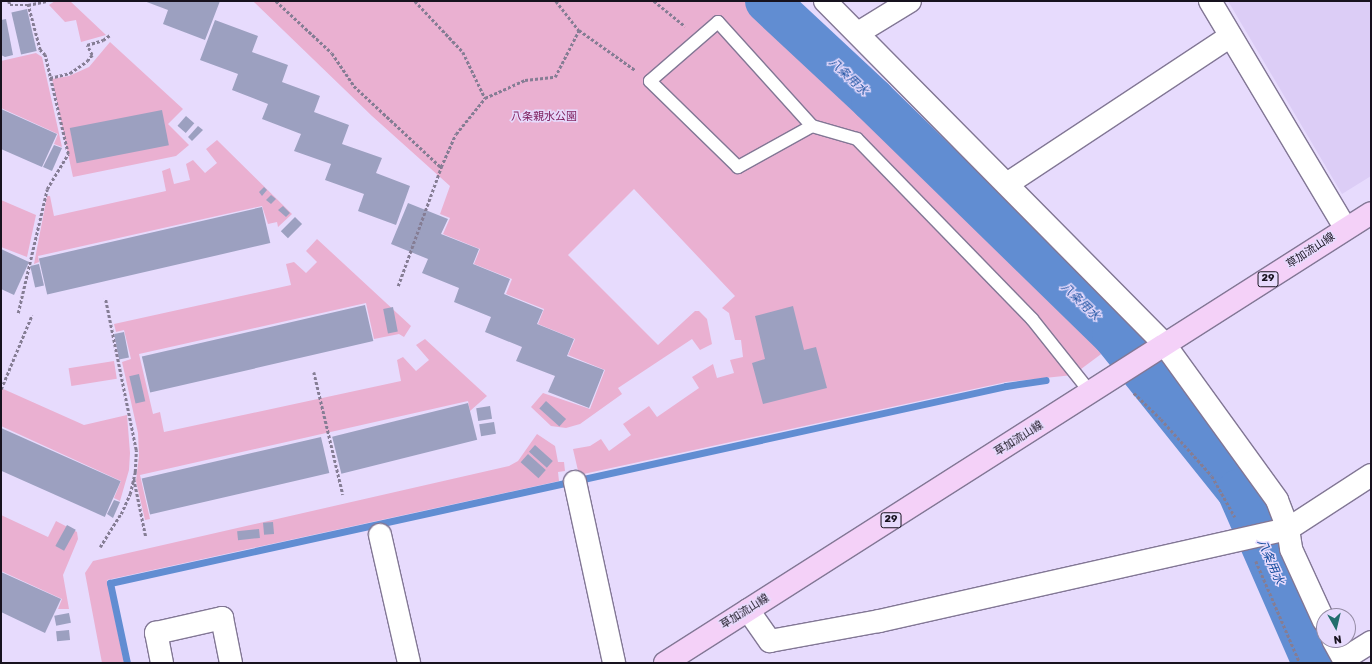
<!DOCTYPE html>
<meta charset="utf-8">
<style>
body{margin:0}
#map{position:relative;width:1372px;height:664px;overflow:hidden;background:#e7dbfd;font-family:Rubik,"Noto Sans JP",sans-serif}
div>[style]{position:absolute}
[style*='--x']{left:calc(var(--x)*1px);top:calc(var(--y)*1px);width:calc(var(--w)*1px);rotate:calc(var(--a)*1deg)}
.built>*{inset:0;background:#dccdf6}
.green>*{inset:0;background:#eab0d1;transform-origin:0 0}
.stream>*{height:7px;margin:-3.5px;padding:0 3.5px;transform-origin:3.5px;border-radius:3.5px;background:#618dd2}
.river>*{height:44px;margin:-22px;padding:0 22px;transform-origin:22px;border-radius:22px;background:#618dd2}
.building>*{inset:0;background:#9ca0c0;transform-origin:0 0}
.path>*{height:2.5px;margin-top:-1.25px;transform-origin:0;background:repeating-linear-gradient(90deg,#857d94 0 3px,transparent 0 5px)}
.roads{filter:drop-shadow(1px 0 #827795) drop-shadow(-1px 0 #827795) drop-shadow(0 1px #827795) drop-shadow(0 -1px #827795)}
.lane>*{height:12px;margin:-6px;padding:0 6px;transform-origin:6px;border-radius:6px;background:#fff}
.street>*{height:22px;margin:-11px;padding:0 11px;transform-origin:11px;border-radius:11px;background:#fff}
.primary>*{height:22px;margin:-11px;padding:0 11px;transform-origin:11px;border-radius:11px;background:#f4d1f8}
span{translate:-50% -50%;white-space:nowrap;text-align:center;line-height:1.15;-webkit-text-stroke:3px #e7dbfd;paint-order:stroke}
.shield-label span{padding:1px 3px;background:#e7dbfd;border:1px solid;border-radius:3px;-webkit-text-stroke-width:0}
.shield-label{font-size:10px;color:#17121e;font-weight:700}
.park-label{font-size:11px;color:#822563}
.street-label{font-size:11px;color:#17121e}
.water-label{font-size:12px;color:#164e9f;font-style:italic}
.frame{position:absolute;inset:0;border:2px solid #17121e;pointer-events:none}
.north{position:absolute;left:1316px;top:608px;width:40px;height:40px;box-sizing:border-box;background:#e7dbfd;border:1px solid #948ba4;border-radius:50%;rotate:172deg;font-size:11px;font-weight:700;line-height:16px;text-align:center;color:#17121e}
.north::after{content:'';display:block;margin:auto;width:14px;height:18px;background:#226e6d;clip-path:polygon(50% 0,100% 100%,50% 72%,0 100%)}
</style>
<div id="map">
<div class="built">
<div style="clip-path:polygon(1228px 1px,1371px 1px,1371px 176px,1342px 194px)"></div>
</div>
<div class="green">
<div style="clip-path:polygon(55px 1px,70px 1px,106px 35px,81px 42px,76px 20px,65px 22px,49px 5px)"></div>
<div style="clip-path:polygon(253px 1px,756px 1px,1016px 252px,1116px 343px,1073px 375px,1006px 382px,579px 475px,573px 449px,590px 446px,601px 439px,609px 451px,631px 435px,623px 424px,649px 406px,657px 417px,699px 388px,692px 377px,713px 364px,717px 378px,734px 373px,730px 360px,743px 357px,741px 340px,735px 340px,729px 313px,722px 308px,735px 296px,634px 189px,568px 255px,658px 345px,695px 311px,699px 311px,707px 319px,712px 344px,700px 350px,692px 339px,618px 388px,622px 394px,580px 424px,566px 428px,551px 426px,531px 407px,543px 393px,590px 409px,605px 370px,568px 355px,575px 339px,538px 324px,544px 309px,506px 294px,512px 279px,474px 264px,480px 249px,443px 234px,450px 218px,440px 214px,450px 186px,372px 116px)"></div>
<div style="clip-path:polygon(110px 42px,183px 109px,168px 124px,189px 145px,176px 156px,73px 177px,52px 79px,69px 76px,89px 67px)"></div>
<div style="clip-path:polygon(36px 53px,42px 57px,62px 147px,54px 144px,58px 134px,1px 108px,1px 61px)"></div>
<div style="clip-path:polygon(217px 140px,292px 214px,278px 227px,277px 222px,268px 224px,262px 206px,38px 256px,39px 262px,34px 264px,47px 196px,50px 196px,54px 216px,166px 191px,162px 171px,170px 168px,174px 184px,190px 180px,186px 164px,193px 160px,205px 173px,217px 163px,206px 149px)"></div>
<div style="clip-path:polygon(1px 200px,36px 215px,27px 257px,1px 247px)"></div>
<div style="clip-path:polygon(317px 239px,411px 326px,404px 337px,399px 334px,374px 339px,366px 303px,139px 354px,153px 414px,160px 412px,164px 432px,401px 381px,397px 360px,403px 357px,416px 371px,429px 360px,416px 345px,425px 339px,487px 396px,470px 411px,468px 401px,140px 475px,150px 519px,145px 520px,136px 481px,139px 456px,138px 433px,122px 362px,131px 359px,124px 330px,116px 332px,114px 324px,291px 285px,286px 264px,294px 262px,306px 273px,317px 262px,306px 251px)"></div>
<div style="left:114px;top:361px;width:18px;height:46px;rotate:81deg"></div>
<div style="clip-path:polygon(1px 388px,84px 425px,127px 415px,130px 453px,129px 470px,120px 501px,114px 498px,121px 481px,1px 426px)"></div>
<div style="clip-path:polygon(537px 434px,555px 446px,558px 462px,564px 462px,565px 471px,558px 472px,559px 481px,107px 580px,124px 663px,102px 663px,85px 573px,93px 561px,509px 466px,518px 461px)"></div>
<div style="clip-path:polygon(1px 515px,48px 537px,56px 521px,77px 532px,78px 539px,63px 575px,69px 609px,58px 609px,62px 599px,1px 571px)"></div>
</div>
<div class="stream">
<div style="--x:127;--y:663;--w:82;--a:-102"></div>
<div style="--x:110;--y:583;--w:917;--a:-12.4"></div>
<div style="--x:1006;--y:386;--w:40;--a:-8.5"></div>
</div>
<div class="river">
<div style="--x:767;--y:1;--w:145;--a:43"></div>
<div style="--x:873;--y:100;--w:337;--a:44.3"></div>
<div style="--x:1114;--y:335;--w:200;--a:51.3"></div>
<div style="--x:1239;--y:491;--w:188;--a:66.4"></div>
</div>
<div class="building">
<div style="clip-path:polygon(144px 1px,220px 1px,205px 40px,163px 24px,168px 10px)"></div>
<div style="left:27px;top:9px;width:43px;height:16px;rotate:77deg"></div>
<div style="clip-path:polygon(6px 19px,13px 55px,5px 57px,1px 55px,1px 20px)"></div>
<div style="clip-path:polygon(215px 20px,258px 36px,252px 52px,288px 65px,282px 82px,320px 96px,314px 112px,349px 125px,342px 144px,382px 158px,376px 173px,410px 186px,396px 225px,358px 211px,364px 194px,325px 180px,331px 164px,294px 151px,301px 134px,262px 119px,268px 104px,232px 90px,238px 74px,200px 60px)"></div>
<div style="clip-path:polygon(1px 109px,57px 134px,42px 167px,1px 149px)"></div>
<div style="left:162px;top:110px;width:36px;height:94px;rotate:79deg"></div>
<div style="left:186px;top:116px;width:11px;height:13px;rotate:41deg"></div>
<div style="clip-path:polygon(198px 126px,203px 130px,192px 141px,188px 137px)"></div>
<div style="clip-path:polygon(54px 145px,62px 148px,52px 171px,43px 167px)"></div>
<div style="clip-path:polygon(264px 187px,267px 190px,262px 196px,259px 192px)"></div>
<div style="clip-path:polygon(271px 195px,276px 199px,271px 204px,266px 200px)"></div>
<div style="clip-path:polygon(408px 203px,448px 219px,441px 234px,479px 249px,473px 264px,510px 279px,504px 294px,543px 310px,537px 324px,574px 339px,567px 356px,604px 370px,589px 408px,548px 392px,555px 376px,516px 361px,522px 347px,485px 332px,491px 317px,454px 302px,459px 288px,422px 273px,428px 259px,391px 244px)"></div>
<div style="clip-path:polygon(283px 206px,290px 213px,286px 217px,278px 210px)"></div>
<div style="left:262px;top:207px;width:37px;height:229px;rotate:77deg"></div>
<div style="left:295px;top:217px;width:10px;height:20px;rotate:45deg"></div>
<div style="clip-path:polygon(1px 249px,29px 262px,14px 295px,1px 289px)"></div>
<div style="left:39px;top:264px;width:22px;height:9px;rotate:77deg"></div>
<div style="left:365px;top:305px;width:37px;height:229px;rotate:77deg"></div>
<div style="clip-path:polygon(793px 306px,804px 350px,816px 347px,827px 388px,763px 404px,752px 363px,765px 359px,755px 316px)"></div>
<div style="left:393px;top:307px;width:25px;height:10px;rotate:79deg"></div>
<div style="left:124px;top:332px;width:26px;height:10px;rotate:79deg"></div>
<div style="left:139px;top:374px;width:28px;height:10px;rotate:77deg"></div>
<div style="left:546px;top:401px;width:27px;height:10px;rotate:42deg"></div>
<div style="left:468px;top:403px;width:38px;height:140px;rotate:76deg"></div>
<div style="left:490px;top:406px;width:13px;height:14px;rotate:81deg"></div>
<div style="left:494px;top:422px;width:12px;height:15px;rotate:81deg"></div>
<div style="left:1px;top:428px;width:131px;height:39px;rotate:24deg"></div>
<div style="left:321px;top:437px;width:37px;height:184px;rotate:77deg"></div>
<div style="left:535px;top:445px;width:24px;height:9px;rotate:42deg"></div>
<div style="left:528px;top:454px;width:24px;height:11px;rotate:42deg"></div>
<div style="clip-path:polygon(114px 500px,120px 502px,113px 518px,107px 514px)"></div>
<div style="left:273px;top:522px;width:12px;height:10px;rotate:85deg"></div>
<div style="left:67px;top:525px;width:10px;height:24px;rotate:29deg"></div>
<div style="left:259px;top:529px;width:9px;height:22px;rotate:84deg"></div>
<div style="clip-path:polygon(1px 572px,61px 599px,45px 633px,1px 612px)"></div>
<div style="left:69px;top:613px;width:10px;height:15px;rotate:79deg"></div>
<div style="left:69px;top:630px;width:10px;height:13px;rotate:84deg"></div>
</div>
<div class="path">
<div style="--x:9;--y:1;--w:4;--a:76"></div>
<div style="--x:10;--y:5;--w:18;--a:0"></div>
<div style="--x:276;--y:1;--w:76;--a:42.9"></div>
<div style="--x:332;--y:53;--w:40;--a:56"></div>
<div style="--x:354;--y:86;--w:119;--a:43"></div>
<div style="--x:441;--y:167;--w:36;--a:-66"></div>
<div style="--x:456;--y:134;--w:46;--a:-51.1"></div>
<div style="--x:485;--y:98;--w:44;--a:-24.2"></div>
<div style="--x:525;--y:80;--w:30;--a:-6"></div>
<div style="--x:555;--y:77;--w:53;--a:-62.9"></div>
<div style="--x:415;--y:1;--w:70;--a:46.7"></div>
<div style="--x:463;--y:52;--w:51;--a:64.4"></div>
<div style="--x:556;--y:1;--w:37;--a:52"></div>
<div style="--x:579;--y:30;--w:69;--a:35.5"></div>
<div style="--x:654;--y:1;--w:40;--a:39"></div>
<div style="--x:50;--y:78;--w:21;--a:-14"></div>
<div style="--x:70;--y:73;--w:21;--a:-35"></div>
<div style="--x:87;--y:61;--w:8;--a:-50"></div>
<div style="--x:92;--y:55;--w:11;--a:-117"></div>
<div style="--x:87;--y:45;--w:17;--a:-17"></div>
<div style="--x:103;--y:40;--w:9;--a:-36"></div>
<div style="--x:398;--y:286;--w:127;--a:-70.1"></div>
<div style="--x:18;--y:313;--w:127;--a:-76.8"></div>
<div style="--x:47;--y:189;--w:41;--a:-59"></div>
<div style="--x:68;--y:154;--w:102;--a:-103.1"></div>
<div style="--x:45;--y:55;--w:7;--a:-135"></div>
<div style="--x:40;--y:50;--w:47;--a:-104.9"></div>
<div style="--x:28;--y:5;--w:19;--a:-12"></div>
<div style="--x:314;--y:372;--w:126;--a:76.7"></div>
<div style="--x:1;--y:389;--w:80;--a:-67.3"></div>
<div style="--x:1134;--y:393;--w:37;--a:44"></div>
<div style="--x:1161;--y:419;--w:76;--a:48.2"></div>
<div style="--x:1212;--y:476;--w:47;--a:60.7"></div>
<div style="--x:134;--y:479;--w:59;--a:78.3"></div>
<div style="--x:100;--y:547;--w:39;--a:-58"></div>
<div style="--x:121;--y:514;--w:22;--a:-66"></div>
<div style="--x:130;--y:494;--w:23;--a:-77"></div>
<div style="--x:135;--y:472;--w:22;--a:-87"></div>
<div style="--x:136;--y:450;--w:155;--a:-101.5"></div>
<div style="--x:1256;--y:561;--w:111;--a:66.7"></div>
</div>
<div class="roads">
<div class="lane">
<div style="--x:812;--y:126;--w:85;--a:151"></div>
<div style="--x:738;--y:167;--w:123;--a:-135.7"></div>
<div style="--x:650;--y:81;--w:90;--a:-40.9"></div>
<div style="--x:718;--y:22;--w:140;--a:47.9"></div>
<div style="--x:812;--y:126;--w:47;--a:16.1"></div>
<div style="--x:857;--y:139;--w:251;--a:45.8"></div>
<div style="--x:1032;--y:319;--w:93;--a:51.5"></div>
</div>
<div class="street">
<div style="--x:825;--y:1;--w:484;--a:45.3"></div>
<div style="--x:1165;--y:345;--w:191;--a:54.1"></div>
<div style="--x:1277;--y:500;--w:31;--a:69"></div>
<div style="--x:1288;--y:529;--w:20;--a:81"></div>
<div style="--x:1291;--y:549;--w:79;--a:65.4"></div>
<div style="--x:1210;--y:1;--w:265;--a:59.2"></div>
<div style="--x:858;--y:33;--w:61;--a:-31.6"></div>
<div style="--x:1007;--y:184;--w:268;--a:-33.5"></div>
<div style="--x:575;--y:482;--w:185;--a:77.8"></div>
<div style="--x:380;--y:535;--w:131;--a:77.2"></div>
<div style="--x:748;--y:610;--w:38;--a:55"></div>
<div style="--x:770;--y:641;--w:111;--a:-10.4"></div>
<div style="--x:879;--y:621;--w:419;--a:-12.7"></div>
<div style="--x:1288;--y:529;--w:99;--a:-33"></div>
<div style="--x:1333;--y:640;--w:26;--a:61"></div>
<div style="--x:1344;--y:659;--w:32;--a:-32"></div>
<div style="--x:162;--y:663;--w:31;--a:-101"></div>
<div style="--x:156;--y:633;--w:68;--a:-12.8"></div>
<div style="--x:222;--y:618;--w:46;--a:78.7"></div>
</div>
<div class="primary">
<div style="--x:665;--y:663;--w:837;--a:-32.51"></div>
</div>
</div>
<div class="shield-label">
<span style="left:1268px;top:279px">29</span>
<span style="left:891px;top:520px">29</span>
</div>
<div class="park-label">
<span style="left:544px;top:117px">八条親水公園</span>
</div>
<div class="street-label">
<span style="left:1311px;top:251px;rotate:-33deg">草加流山線</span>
<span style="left:1019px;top:439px;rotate:-32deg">草加流山線</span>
<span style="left:745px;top:612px;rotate:-32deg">草加流山線</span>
</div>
<div class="water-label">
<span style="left:848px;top:77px;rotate:43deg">八条用水</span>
<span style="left:1080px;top:302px;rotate:44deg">八条用水</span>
<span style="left:1270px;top:562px;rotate:66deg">八条用水</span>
</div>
<div class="frame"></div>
<div class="north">N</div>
</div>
